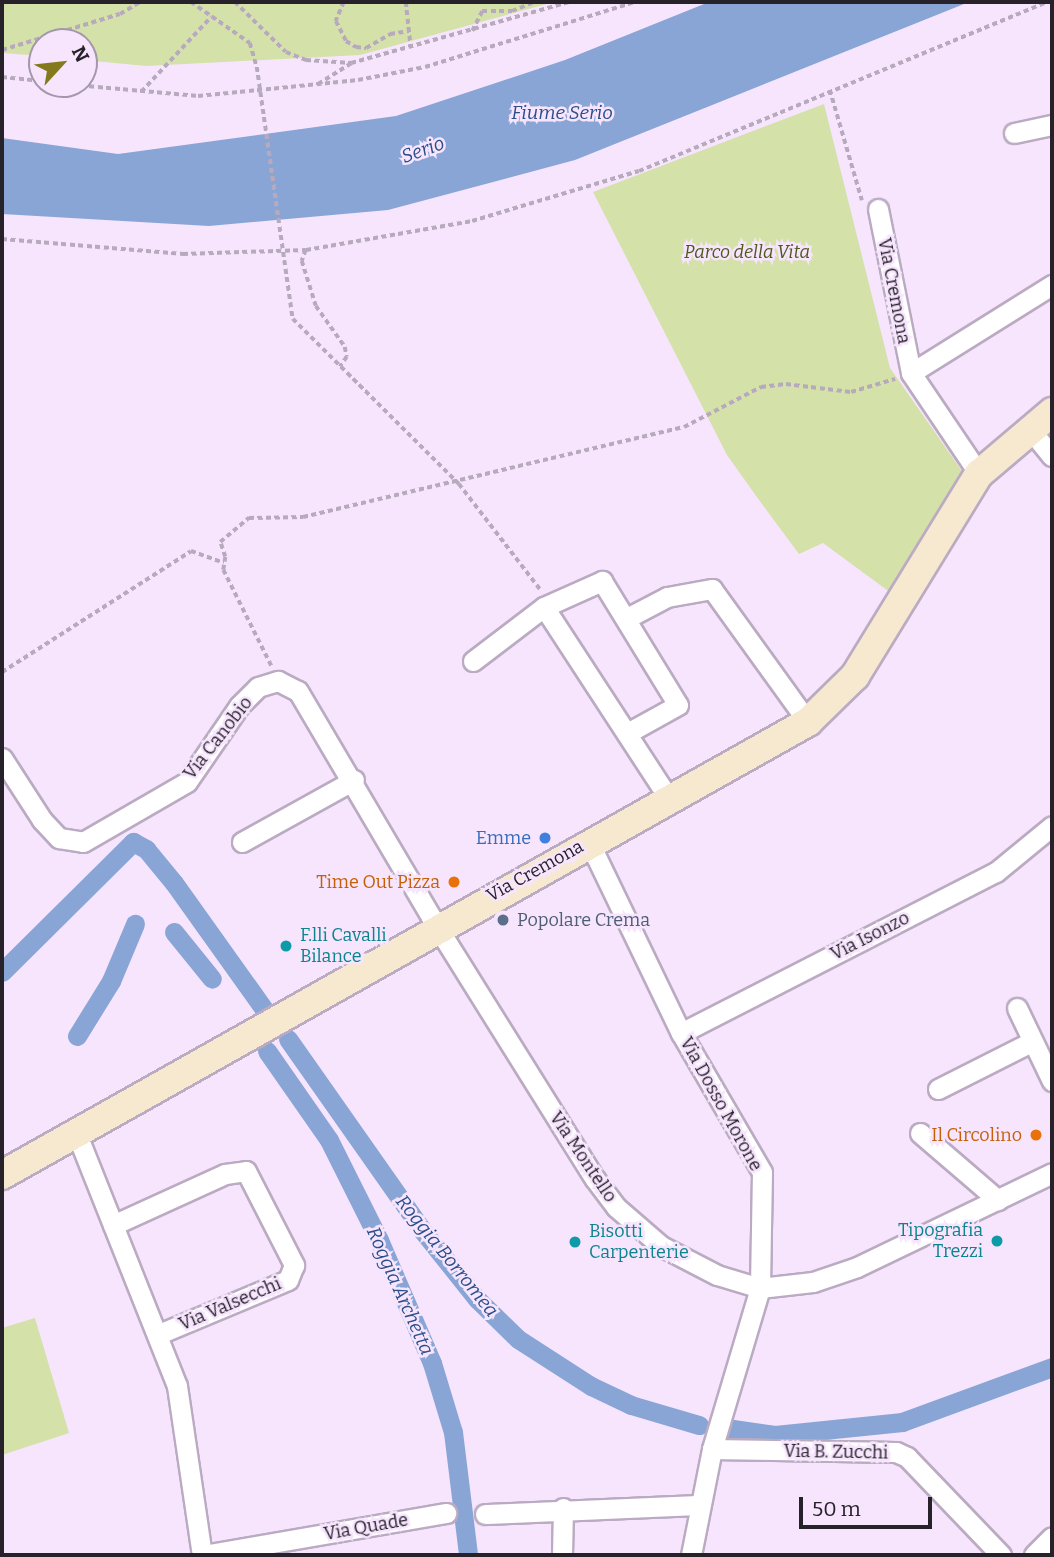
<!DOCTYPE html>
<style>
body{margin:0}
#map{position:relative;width:1054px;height:1557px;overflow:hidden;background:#f6e5fd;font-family:Bitter,serif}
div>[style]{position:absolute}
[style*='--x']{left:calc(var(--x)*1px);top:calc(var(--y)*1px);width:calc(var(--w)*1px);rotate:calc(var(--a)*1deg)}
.green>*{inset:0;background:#d4e1a9}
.water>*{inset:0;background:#89a5d5}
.canal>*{height:19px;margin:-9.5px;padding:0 9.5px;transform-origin:9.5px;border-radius:9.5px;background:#89a5d5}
.path>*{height:3.5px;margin-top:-1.75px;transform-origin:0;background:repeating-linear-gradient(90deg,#b8aabd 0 5px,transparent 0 8.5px)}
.roads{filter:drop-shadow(2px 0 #bbabc2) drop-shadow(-2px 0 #bbabc2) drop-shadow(0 2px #bbabc2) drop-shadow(0 -2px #bbabc2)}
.street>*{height:19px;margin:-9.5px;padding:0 9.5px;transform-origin:9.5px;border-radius:9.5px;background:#fff}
.secondary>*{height:28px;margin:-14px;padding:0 14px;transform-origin:14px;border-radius:14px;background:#f7e9d0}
.path-bridge>*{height:3.5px;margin-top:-1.75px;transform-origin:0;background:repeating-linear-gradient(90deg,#b8aabd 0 5px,transparent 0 8.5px)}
.dots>*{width:19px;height:19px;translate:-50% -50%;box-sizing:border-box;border:4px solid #f6e5fd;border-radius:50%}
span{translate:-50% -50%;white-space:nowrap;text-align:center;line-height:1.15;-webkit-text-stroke:5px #f6e5fd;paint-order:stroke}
.park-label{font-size:18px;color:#4e591c;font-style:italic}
.street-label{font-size:18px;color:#27212a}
.shop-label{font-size:18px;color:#366cbe}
.right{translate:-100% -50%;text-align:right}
.food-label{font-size:18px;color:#c56008}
.service-label{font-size:18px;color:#4e5e75}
.left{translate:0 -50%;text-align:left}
.culture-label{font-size:18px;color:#0d838f}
.water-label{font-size:19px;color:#2c4e8a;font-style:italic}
.frame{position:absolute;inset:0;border:4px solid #27212a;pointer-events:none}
.north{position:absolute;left:28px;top:28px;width:70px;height:70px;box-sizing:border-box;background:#f6e5fd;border:2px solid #a397a9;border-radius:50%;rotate:63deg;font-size:19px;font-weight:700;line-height:28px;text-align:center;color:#27212a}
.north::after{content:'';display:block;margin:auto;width:24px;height:32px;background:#85791e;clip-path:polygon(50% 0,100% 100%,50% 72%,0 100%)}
.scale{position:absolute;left:799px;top:1497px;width:133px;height:32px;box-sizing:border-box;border:4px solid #27212a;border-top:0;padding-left:9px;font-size:21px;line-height:24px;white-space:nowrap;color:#27212a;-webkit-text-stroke:5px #f6e5fd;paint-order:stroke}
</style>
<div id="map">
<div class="green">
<div style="clip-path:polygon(2px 2px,554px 2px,360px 55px,146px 66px,84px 60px,84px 42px,42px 42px,42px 56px,2px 53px)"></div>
<div style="clip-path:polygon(824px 104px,890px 368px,964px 474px,891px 593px,823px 543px,799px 554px,759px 500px,727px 455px,593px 192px)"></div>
<div style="clip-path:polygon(35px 1318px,69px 1433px,2px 1455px,2px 1328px)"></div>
</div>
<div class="water">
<div style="clip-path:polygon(709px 2px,969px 2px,575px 160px,388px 210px,209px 226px,2px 214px,2px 138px,118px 154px,396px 116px,565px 60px)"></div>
</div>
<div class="canal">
<div style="--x:174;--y:932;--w:60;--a:51"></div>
<div style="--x:2;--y:972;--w:185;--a:-44.8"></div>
<div style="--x:133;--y:842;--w:15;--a:28"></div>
<div style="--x:146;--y:849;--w:44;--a:50.5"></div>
<div style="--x:174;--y:883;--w:155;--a:54.5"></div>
<div style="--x:77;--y:1036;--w:65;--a:-58.3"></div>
<div style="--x:111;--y:981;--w:62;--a:-67.2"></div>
<div style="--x:288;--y:1039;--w:233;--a:54.9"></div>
<div style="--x:422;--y:1230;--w:88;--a:51.4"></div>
<div style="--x:477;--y:1299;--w:57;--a:44.3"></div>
<div style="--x:518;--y:1339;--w:87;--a:32.8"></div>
<div style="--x:591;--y:1386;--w:44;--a:25.4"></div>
<div style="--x:631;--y:1405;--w:71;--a:16.4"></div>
<div style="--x:267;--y:1051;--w:108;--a:55.1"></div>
<div style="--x:329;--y:1140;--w:112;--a:63.4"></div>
<div style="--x:379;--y:1240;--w:134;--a:66.7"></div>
<div style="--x:432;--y:1363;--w:72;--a:73.1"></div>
<div style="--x:453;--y:1432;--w:124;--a:83"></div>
<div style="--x:726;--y:1428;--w:49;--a:8.1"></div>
<div style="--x:775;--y:1435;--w:128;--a:-5.8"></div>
<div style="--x:902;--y:1422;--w:160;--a:-20.1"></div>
</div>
<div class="path">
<div style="--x:191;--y:2;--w:72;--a:34.8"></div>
<div style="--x:250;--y:43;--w:25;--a:74"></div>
<div style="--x:235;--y:2;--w:71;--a:44.4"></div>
<div style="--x:286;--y:52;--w:22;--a:22"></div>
<div style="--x:306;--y:60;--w:45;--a:3.8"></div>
<div style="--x:344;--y:2;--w:21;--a:113"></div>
<div style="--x:336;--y:21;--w:22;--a:63"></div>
<div style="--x:346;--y:41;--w:12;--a:31"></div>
<div style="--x:356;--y:47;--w:10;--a:6"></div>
<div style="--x:366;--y:48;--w:28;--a:-30"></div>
<div style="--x:390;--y:34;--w:19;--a:-9"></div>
<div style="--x:406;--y:2;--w:46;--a:83.8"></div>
<div style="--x:472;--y:31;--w:22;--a:-63"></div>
<div style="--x:482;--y:11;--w:30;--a:0"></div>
<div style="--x:512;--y:11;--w:24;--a:-22"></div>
<div style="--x:2;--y:50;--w:123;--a:-17"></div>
<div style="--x:120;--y:14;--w:23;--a:-31"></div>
<div style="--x:2;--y:77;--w:40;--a:5.7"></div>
<div style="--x:64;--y:84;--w:135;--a:5.1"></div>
<div style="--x:198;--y:96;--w:161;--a:-5.7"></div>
<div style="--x:358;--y:80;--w:68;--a:-11"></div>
<div style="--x:425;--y:67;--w:220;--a:-17.2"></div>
<div style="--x:318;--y:84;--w:39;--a:-32"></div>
<div style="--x:351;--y:63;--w:227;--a:-15.6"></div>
<div style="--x:830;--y:90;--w:115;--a:73.8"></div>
<div style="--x:141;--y:92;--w:103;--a:-47"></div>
<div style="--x:2;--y:239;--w:182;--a:4.7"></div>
<div style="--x:183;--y:254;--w:123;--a:-1.9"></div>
<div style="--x:306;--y:250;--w:169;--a:-9.9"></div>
<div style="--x:472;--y:221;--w:174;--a:-16.7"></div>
<div style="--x:639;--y:171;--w:443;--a:-22.5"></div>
<div style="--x:306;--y:250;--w:12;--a:110"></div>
<div style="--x:302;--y:261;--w:47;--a:72.7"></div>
<div style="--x:316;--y:306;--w:50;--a:54.7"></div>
<div style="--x:345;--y:347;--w:10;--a:79"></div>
<div style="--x:347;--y:357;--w:12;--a:125"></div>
<div style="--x:293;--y:319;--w:234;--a:44.8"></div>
<div style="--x:459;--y:484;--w:133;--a:52.4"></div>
<div style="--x:271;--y:666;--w:107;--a:-116.6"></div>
<div style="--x:223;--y:570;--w:13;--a:-81"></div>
<div style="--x:225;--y:557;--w:16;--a:-108"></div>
<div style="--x:220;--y:542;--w:38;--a:-40"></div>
<div style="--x:249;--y:518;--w:54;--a:-1.1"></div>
<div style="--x:303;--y:517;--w:391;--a:-13.3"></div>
<div style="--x:684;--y:427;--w:87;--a:-27.5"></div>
<div style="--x:761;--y:387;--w:25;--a:-7"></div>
<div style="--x:786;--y:384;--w:65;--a:7"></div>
<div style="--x:851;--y:392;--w:46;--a:-16.5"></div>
<div style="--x:2;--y:672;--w:224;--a:-32.6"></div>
<div style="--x:191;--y:551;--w:35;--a:20"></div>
</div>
<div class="roads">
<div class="street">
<div style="--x:1014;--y:133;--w:39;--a:-12"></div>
<div style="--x:878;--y:209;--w:167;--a:78.6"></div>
<div style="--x:911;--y:373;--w:122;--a:56"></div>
<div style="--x:911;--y:373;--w:166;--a:-32"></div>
<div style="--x:1029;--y:428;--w:36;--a:51"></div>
<div style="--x:544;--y:607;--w:227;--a:56.9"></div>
<div style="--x:627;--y:618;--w:45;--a:-27.7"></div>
<div style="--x:667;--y:597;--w:46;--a:-10.1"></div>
<div style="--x:712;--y:589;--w:164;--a:54.2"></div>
<div style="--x:473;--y:661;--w:89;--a:-37.3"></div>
<div style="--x:544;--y:607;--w:64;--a:-24.1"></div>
<div style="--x:602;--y:581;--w:145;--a:58.5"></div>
<div style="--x:678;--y:705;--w:56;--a:151.1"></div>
<div style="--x:2;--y:758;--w:74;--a:57.2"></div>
<div style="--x:42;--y:820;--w:25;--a:47"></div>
<div style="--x:59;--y:838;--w:24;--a:9"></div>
<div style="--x:83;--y:842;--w:120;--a:-30"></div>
<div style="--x:187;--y:782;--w:92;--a:-55.6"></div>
<div style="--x:239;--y:706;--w:27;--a:-45"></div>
<div style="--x:258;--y:687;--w:21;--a:-17"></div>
<div style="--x:278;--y:681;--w:22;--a:27"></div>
<div style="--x:298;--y:691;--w:262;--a:59.5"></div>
<div style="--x:431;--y:917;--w:309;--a:58"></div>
<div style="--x:595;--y:1179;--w:35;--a:53"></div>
<div style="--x:616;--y:1207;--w:60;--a:40.9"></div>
<div style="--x:661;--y:1246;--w:63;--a:27.4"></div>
<div style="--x:717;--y:1275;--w:45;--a:16.8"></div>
<div style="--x:760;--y:1288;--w:53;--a:-6.5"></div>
<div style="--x:813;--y:1282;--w:46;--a:-18.8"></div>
<div style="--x:857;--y:1267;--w:216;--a:-25.7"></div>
<div style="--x:242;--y:842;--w:128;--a:-29"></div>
<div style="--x:589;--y:842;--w:212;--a:64.3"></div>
<div style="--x:681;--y:1033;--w:161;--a:59.8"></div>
<div style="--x:762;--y:1172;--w:116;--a:91"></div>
<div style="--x:760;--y:1288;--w:168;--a:106.6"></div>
<div style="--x:712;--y:1449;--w:108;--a:101.2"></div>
<div style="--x:1017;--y:1008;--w:81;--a:64.4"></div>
<div style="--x:681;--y:1033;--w:354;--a:-27.1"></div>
<div style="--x:996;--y:872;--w:72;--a:-39.4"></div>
<div style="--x:938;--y:1089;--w:106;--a:-26.8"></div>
<div style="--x:76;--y:1132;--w:273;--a:68.3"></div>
<div style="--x:177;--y:1386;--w:171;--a:81.6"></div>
<div style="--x:920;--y:1133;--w:103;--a:40.7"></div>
<div style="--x:113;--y:1225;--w:123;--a:-24.5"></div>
<div style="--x:225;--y:1174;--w:21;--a:-8"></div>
<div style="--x:246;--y:1171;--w:106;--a:62.9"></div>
<div style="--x:294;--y:1265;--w:16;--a:112"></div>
<div style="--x:288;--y:1280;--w:140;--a:157.3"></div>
<div style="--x:712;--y:1449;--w:184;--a:0.9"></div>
<div style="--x:896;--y:1452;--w:12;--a:24"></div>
<div style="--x:907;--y:1457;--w:136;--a:46.2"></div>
<div style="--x:485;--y:1514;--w:215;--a:-2.4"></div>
<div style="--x:203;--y:1555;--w:247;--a:-9.8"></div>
<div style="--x:562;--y:1555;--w:47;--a:-88.8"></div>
<div style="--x:1034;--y:1555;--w:25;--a:-45"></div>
</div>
<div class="secondary">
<div style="--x:2;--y:1175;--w:925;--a:-29.34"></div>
<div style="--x:808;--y:722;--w:66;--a:-44.4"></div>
<div style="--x:855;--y:676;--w:237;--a:-58.5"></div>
<div style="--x:979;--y:474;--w:96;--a:-40.3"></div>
</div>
</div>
<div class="path-bridge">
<div style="--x:257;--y:67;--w:255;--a:81.9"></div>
</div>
<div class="dots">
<div style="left:545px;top:838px;background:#3f7fe0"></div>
<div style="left:454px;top:882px;background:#e8710a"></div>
<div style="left:503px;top:920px;background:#5c6f8a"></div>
<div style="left:286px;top:946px;background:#0f9aa8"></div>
<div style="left:1036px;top:1135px;background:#e8710a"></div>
<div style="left:997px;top:1241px;background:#0f9aa8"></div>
<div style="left:575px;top:1242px;background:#0f9aa8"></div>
</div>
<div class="park-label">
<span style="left:747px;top:252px">Parco della Vita</span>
</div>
<div class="street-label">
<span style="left:894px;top:291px;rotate:79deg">Via Cremona</span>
<span style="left:218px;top:738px;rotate:-52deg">Via Canobio</span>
<span style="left:535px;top:871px;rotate:-29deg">Via Cremona</span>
<span style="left:870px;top:936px;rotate:-27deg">Via Isonzo</span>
<span style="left:721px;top:1104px;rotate:61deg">Via Dosso Morone</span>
<span style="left:583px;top:1157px;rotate:56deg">Via Montello</span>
<span style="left:230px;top:1304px;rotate:-23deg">Via Valsecchi</span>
<span style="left:836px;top:1452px;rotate:1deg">Via B. Zucchi</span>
<span style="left:366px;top:1527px;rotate:-10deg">Via Quade</span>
</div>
<div class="shop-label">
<span class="right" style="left:531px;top:838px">Emme</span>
</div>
<div class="food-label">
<span class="right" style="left:440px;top:882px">Time Out Pizza</span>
<span class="right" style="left:1022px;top:1135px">Il Circolino</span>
</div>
<div class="service-label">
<span class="left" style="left:517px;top:920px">Popolare Crema</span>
</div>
<div class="culture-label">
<span class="left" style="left:300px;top:946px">F.lli Cavalli<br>Bilance</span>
<span class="right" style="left:983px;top:1241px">Tipografia<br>Trezzi</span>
<span class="left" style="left:589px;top:1242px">Bisotti<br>Carpenterie</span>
</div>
<div class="water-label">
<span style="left:562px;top:113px">Fiume Serio</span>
<span style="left:423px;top:150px;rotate:-20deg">Serio</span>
<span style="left:447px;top:1256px;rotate:51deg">Roggia Borromea</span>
<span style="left:400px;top:1291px;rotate:66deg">Roggia Archetta</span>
</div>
<div class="frame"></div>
<div class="north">N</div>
<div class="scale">50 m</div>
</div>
